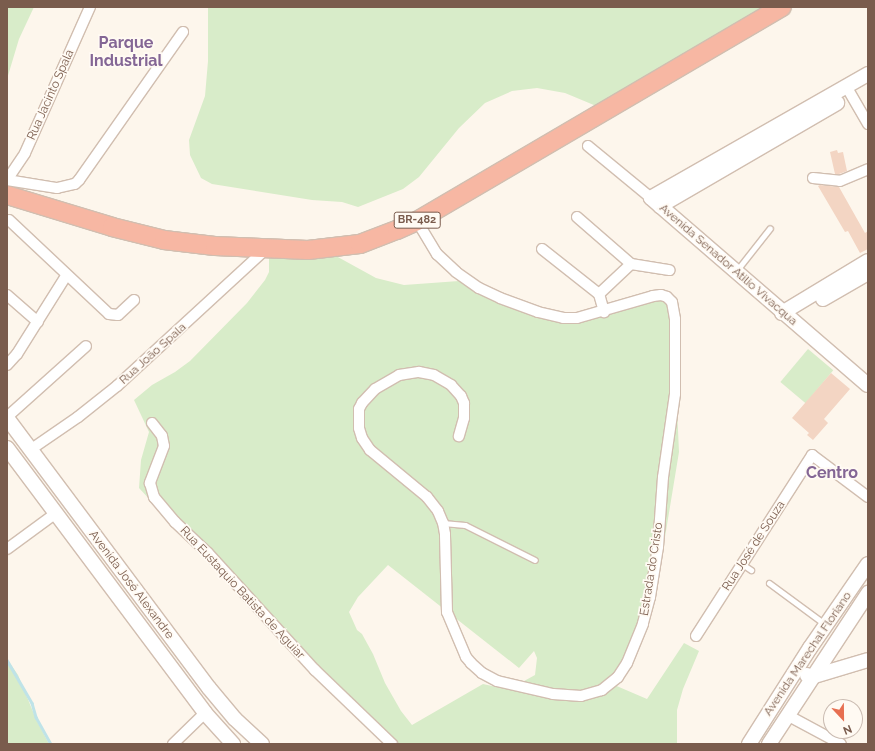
<!DOCTYPE html>
<meta charset="utf-8">
<style>
body{margin:0}
#map{position:relative;width:875px;height:751px;overflow:hidden;background:#fdf6ec;font-family:Raleway,sans-serif}
div>[style]{position:absolute}
[style*='--x']{left:calc(var(--x)*1px);top:calc(var(--y)*1px);width:calc(var(--w)*1px);rotate:calc(var(--a)*1deg)}
.green>*{inset:0;background:#d8ecc9;transform-origin:0 0}
.stream>*{height:2.5px;margin:-1.25px;padding:0 1.25px;transform-origin:1.25px;border-radius:1.25px;background:#bfe3e8}
.building>*{inset:0;background:#f3d5c3}
.roads{filter:drop-shadow(1px 0 #d1beb0) drop-shadow(-1px 0 #d1beb0) drop-shadow(0 1px #d1beb0) drop-shadow(0 -1px #d1beb0)}
.lane>*{height:5px;margin:-2.5px;padding:0 2.5px;transform-origin:2.5px;border-radius:2.5px;background:#fff}
.street>*{height:10px;margin:-5px;padding:0 5px;transform-origin:5px;border-radius:5px;background:#fff}
.secondary>*{height:14px;margin:-7px;padding:0 7px;transform-origin:7px;border-radius:7px;background:#fff}
.highway>*{height:18px;margin:-9px;padding:0 9px;transform-origin:9px;border-radius:9px;background:#f7b7a3}
span{translate:-50% -50%;white-space:nowrap;text-align:center;line-height:1.15;-webkit-text-stroke:3.5px #fffaf3;paint-order:stroke}
.shield-label span{padding:1px 3px;background:#fffaf3;border:1px solid;border-radius:3px;-webkit-text-stroke-width:0}
.shield-label{font-size:11px;color:#7a5c4d;font-weight:700}
.street-label{font-size:12px;color:#7a5c4d}
.district-label{font-size:16px;color:#846695;font-weight:700}
.frame{position:absolute;inset:0;border:8px solid #7a5c4d;pointer-events:none}
.north{position:absolute;left:823px;top:699px;width:40px;height:40px;box-sizing:border-box;background:#fffaf3;border:1px solid #cabbb1;border-radius:50%;rotate:158deg;font-size:11px;font-weight:700;line-height:16px;text-align:center;color:#7a5c4d}
.north::after{content:'';display:block;margin:auto;width:14px;height:18px;background:#e76f51;clip-path:polygon(50% 0,100% 100%,50% 72%,0 100%)}
</style>
<div id="map">
<div class="green">
<div style="clip-path:polygon(7px 7px,34px 7px,19px 39px,7px 79px)"></div>
<div style="clip-path:polygon(208px 7px,776px 7px,601px 108px,565px 93px,537px 88px,512px 91px,485px 103px,459px 128px,419px 177px,403px 189px,358px 207px,342px 202px,312px 200px,212px 184px,201px 178px,190px 155px,189px 140px,205px 96px,208px 61px)"></div>
<div style="clip-path:polygon(evenodd,336px 256px,376px 278px,404px 285px,459px 281px,504px 305px,528px 312px,565px 314px,597px 313px,658px 298px,672px 300px,679px 452px,653px 610px,629px 662px,612px 684px,647px 699px,684px 643px,699px 651px,683px 689px,677px 710px,677px 744px,394px 744px,356px 711px,267px 612px,189px 542px,139px 488px,141px 460px,149px 432px,134px 400px,152px 385px,175px 372px,190px 361px,247px 303px,265px 280px,269px 272px,269px 257px,336px 256px,388px 565px,519px 668px,534px 651px,537px 658px,535px 675px,515px 686px,501px 688px,483px 684px,412px 725px,401px 711px,385px 683px,373px 654px,362px 634px,357px 630px,349px 612px,358px 597px,388px 565px)"></div>
<div style="left:808px;top:349px;width:33px;height:43px;rotate:40deg"></div>
<div style="clip-path:polygon(7px 659px,18px 675px,36px 719px,49px 744px,7px 744px)"></div>
</div>
<div class="stream">
<div style="--x:7;--y:660;--w:50;--a:59.8"></div>
<div style="--x:32;--y:703;--w:15;--a:74"></div>
<div style="--x:36;--y:717;--w:31;--a:61"></div>
</div>
<div class="building">
<div style="clip-path:polygon(837px 150px,838px 153px,843px 152px,847px 171px,839px 174px,835px 174px,830px 152px)"></div>
<div style="clip-path:polygon(820px 185px,839px 187px,865px 233px,868px 231px,868px 249px,860px 253px,848px 231px,845px 232px,818px 186px)"></div>
<div style="clip-path:polygon(831px 373px,850px 389px,824px 419px,828px 423px,813px 440px,807px 435px,809px 433px,792px 418px)"></div>
</div>
<div class="roads">
<div class="lane">
<div style="--x:737;--y:270;--w:53;--a:-51.8"></div>
<div style="--x:443;--y:523;--w:22;--a:5"></div>
<div style="--x:465;--y:525;--w:78;--a:26.6"></div>
<div style="--x:742;--y:564;--w:11;--a:34"></div>
<div style="--x:769;--y:583;--w:71;--a:36.4"></div>
</div>
<div class="street">
<div style="--x:846;--y:86;--w:44;--a:59.9"></div>
<div style="--x:588;--y:146;--w:82;--a:39.5"></div>
<div style="--x:813;--y:178;--w:27;--a:6"></div>
<div style="--x:840;--y:181;--w:30;--a:-23"></div>
<div style="--x:7;--y:180;--w:51;--a:9.1"></div>
<div style="--x:57;--y:188;--w:18;--a:-13"></div>
<div style="--x:75;--y:184;--w:6;--a:-45"></div>
<div style="--x:79;--y:180;--w:181;--a:-54.9"></div>
<div style="--x:7;--y:180;--w:32;--a:-56"></div>
<div style="--x:25;--y:153;--w:160;--a:-66"></div>
<div style="--x:577;--y:217;--w:72;--a:41"></div>
<div style="--x:631;--y:264;--w:39;--a:9"></div>
<div style="--x:9;--y:220;--w:137;--a:43.2"></div>
<div style="--x:109;--y:314;--w:9;--a:6"></div>
<div style="--x:118;--y:315;--w:22;--a:-43"></div>
<div style="--x:417;--y:221;--w:39;--a:59"></div>
<div style="--x:437;--y:254;--w:26;--a:43"></div>
<div style="--x:456;--y:272;--w:28;--a:35"></div>
<div style="--x:479;--y:288;--w:23;--a:25"></div>
<div style="--x:500;--y:298;--w:40;--a:20.2"></div>
<div style="--x:538;--y:312;--w:26;--a:13"></div>
<div style="--x:563;--y:318;--w:14;--a:0"></div>
<div style="--x:577;--y:318;--w:79;--a:-16.1"></div>
<div style="--x:653;--y:296;--w:8;--a:-7"></div>
<div style="--x:661;--y:295;--w:6;--a:18"></div>
<div style="--x:667;--y:297;--w:7;--a:45"></div>
<div style="--x:672;--y:302;--w:17;--a:80"></div>
<div style="--x:675;--y:319;--w:75;--a:90"></div>
<div style="--x:675;--y:394;--w:84;--a:98.2"></div>
<div style="--x:663;--y:477;--w:70;--a:94.1"></div>
<div style="--x:658;--y:547;--w:51;--a:99.1"></div>
<div style="--x:650;--y:597;--w:28;--a:105"></div>
<div style="--x:643;--y:624;--w:42;--a:112.3"></div>
<div style="--x:627;--y:663;--w:17;--a:123"></div>
<div style="--x:618;--y:677;--w:21;--a:141"></div>
<div style="--x:602;--y:690;--w:22;--a:164"></div>
<div style="--x:581;--y:696;--w:28;--a:-176"></div>
<div style="--x:553;--y:694;--w:57;--a:-166.9"></div>
<div style="--x:497;--y:681;--w:17;--a:-152"></div>
<div style="--x:482;--y:673;--w:15;--a:-138"></div>
<div style="--x:471;--y:663;--w:8;--a:-130"></div>
<div style="--x:466;--y:657;--w:49;--a:-112.9"></div>
<div style="--x:447;--y:612;--w:78;--a:-91.5"></div>
<div style="--x:445;--y:534;--w:11;--a:-100"></div>
<div style="--x:443;--y:523;--w:13;--a:-113"></div>
<div style="--x:438;--y:511;--w:18;--a:-128"></div>
<div style="--x:427;--y:497;--w:74;--a:-140.5"></div>
<div style="--x:370;--y:450;--w:14;--a:-124"></div>
<div style="--x:362;--y:438;--w:10;--a:-107"></div>
<div style="--x:359;--y:428;--w:19;--a:-90"></div>
<div style="--x:359;--y:409;--w:7;--a:-63"></div>
<div style="--x:362;--y:403;--w:19;--a:-47"></div>
<div style="--x:375;--y:389;--w:28;--a:-30"></div>
<div style="--x:399;--y:375;--w:20;--a:-9"></div>
<div style="--x:419;--y:372;--w:15;--a:11"></div>
<div style="--x:434;--y:375;--w:20;--a:30"></div>
<div style="--x:451;--y:385;--w:15;--a:48"></div>
<div style="--x:461;--y:396;--w:8;--a:67"></div>
<div style="--x:464;--y:403;--w:15;--a:90"></div>
<div style="--x:464;--y:418;--w:19;--a:106"></div>
<div style="--x:542;--y:249;--w:73;--a:38.3"></div>
<div style="--x:599;--y:294;--w:19;--a:74"></div>
<div style="--x:599;--y:294;--w:44;--a:-43.2"></div>
<div style="--x:7;--y:295;--w:41;--a:41.1"></div>
<div style="--x:7;--y:365;--w:15;--a:-48"></div>
<div style="--x:17;--y:354;--w:92;--a:-57.9"></div>
<div style="--x:7;--y:417;--w:106;--a:-41.9"></div>
<div style="--x:152;--y:423;--w:16;--a:52"></div>
<div style="--x:162;--y:436;--w:10;--a:79"></div>
<div style="--x:164;--y:446;--w:40;--a:111"></div>
<div style="--x:150;--y:483;--w:15;--a:74"></div>
<div style="--x:154;--y:497;--w:33;--a:50"></div>
<div style="--x:175;--y:522;--w:45;--a:43.2"></div>
<div style="--x:208;--y:553;--w:159;--a:47.6"></div>
<div style="--x:315;--y:670;--w:107;--a:43.9"></div>
<div style="--x:30;--y:450;--w:58;--a:-34.5"></div>
<div style="--x:78;--y:417;--w:50;--a:-38.5"></div>
<div style="--x:117;--y:386;--w:204;--a:-42.6"></div>
<div style="--x:7;--y:549;--w:61;--a:-36.3"></div>
<div style="--x:696;--y:636;--w:215;--a:-57.3"></div>
<div style="--x:812;--y:455;--w:70;--a:36.9"></div>
<div style="--x:787;--y:715;--w:61;--a:28.2"></div>
<div style="--x:173;--y:744;--w:45;--a:-44.1"></div>
</div>
<div class="secondary">
<div style="--x:868;--y:74;--w:250;--a:150.3"></div>
<div style="--x:651;--y:198;--w:286;--a:40.8"></div>
<div style="--x:660;--y:206;--w:205;--a:-30.2"></div>
<div style="--x:823;--y:299;--w:52;--a:-30"></div>
<div style="--x:782;--y:313;--w:100;--a:-31.2"></div>
<div style="--x:7;--y:418;--w:337;--a:53.2"></div>
<div style="--x:209;--y:688;--w:40;--a:50"></div>
<div style="--x:235;--y:719;--w:37;--a:43"></div>
<div style="--x:7;--y:448;--w:331;--a:53.2"></div>
<div style="--x:205;--y:713;--w:42;--a:47.9"></div>
<div style="--x:807;--y:675;--w:4;--a:27"></div>
<div style="--x:811;--y:677;--w:59;--a:-16.6"></div>
<div style="--x:749;--y:744;--w:114;--a:-57.6"></div>
<div style="--x:810;--y:648;--w:102;--a:-55.4"></div>
<div style="--x:769;--y:744;--w:181;--a:-56.7"></div>
</div>
<div class="highway">
<div style="--x:7;--y:195;--w:110;--a:16.9"></div>
<div style="--x:112;--y:227;--w:54;--a:14"></div>
<div style="--x:164;--y:240;--w:51;--a:6.7"></div>
<div style="--x:215;--y:246;--w:93;--a:2.5"></div>
<div style="--x:308;--y:250;--w:52;--a:-6.6"></div>
<div style="--x:360;--y:244;--w:40;--a:-21"></div>
<div style="--x:397;--y:230;--w:22;--a:-24"></div>
<div style="--x:417;--y:221;--w:423;--a:-30.4"></div>
</div>
</div>
<div class="shield-label">
<span style="left:417px;top:220px">BR-482</span>
</div>
<div class="street-label">
<span style="left:51px;top:95px;rotate:-66deg">Rua Jacinto Spala</span>
<span style="left:728px;top:265px;rotate:41deg">Avenida Senador Atilio Vivacqua</span>
<span style="left:153px;top:354px;rotate:-42deg">Rua João Spala</span>
<span style="left:754px;top:546px;rotate:-57deg">Rua José de Souza</span>
<span style="left:652px;top:569px;rotate:-81deg">Estrada do Cristo</span>
<span style="left:131px;top:585px;rotate:53deg">Avenida José Alexandre</span>
<span style="left:242px;top:593px;rotate:47deg">Rua Eustaquio Batista de Aguiar</span>
<span style="left:808px;top:654px;rotate:-56deg">Avenida Marechal Floriano</span>
</div>
<div class="district-label">
<span style="left:126px;top:52px">Parque<br>Industrial</span>
<span style="left:832px;top:473px">Centro</span>
</div>
<div class="frame"></div>
<div class="north">N</div>
</div>
